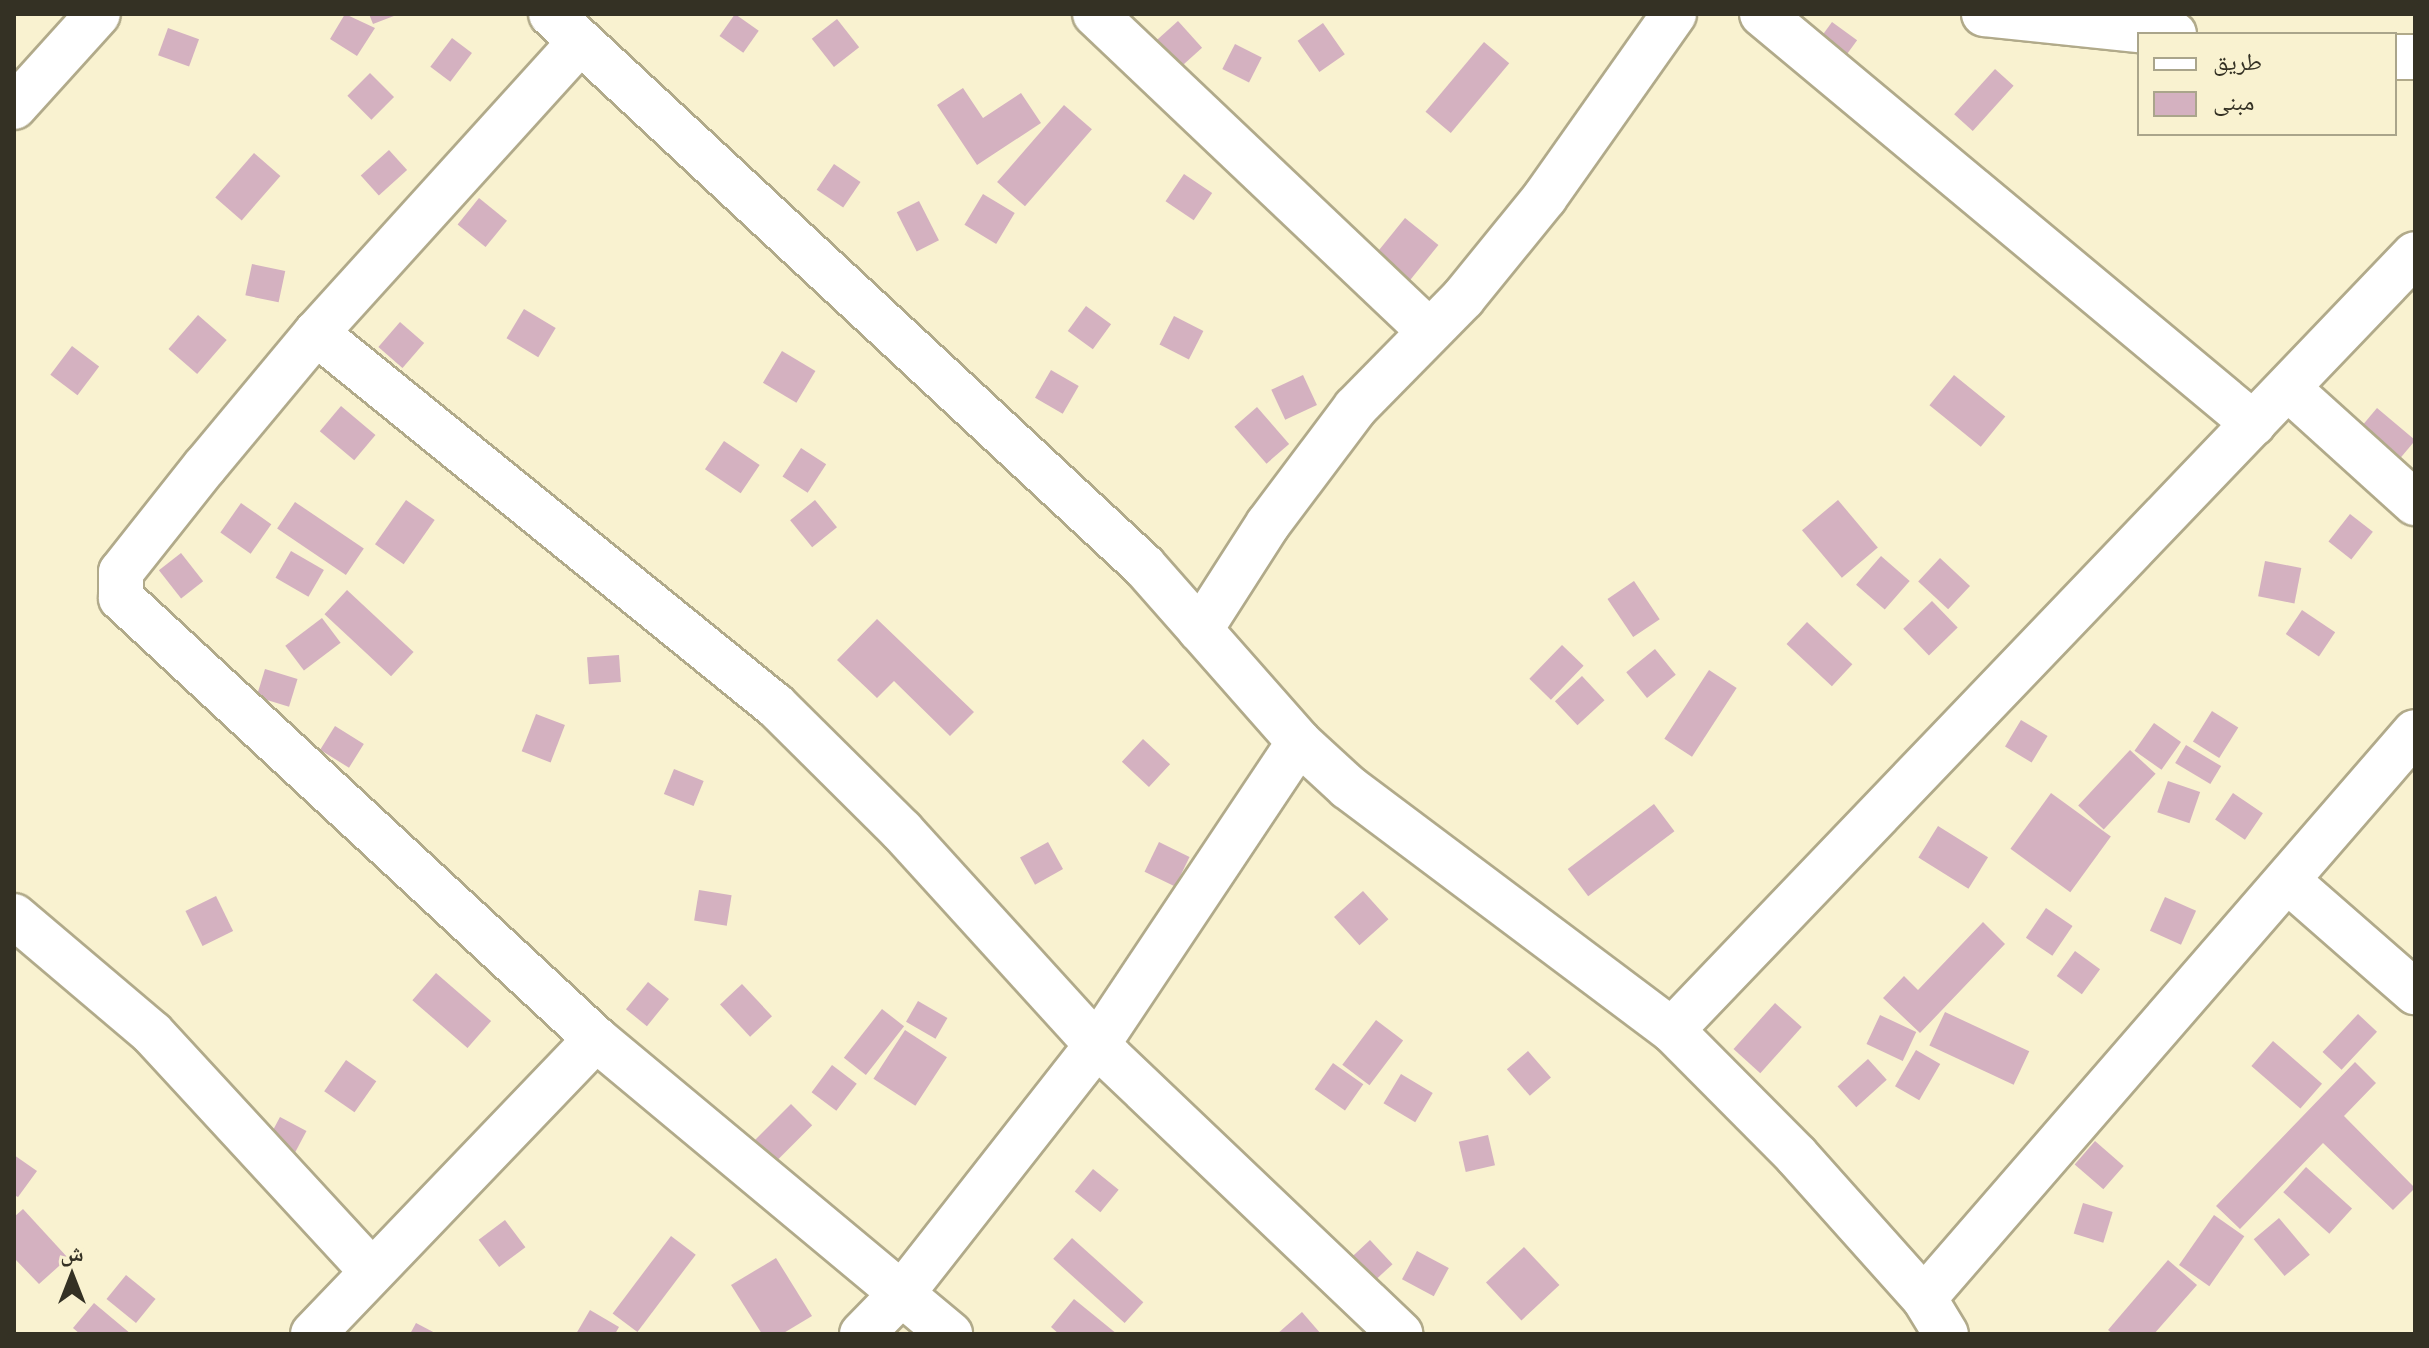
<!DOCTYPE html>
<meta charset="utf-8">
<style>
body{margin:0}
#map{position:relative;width:2429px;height:1348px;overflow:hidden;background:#f9f2d0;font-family:Barlow,"Noto Naskh Arabic",sans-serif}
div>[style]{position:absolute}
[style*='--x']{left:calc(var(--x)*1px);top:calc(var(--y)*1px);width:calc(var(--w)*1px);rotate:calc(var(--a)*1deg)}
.building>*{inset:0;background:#d4b1c0;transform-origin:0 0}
.roads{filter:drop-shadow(2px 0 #b1aa8a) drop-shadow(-2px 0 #b1aa8a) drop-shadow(0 2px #b1aa8a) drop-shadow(0 -2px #b1aa8a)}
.street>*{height:44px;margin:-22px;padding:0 22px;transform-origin:22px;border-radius:22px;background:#fff}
span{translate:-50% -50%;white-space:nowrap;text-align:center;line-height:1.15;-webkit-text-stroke:6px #f9f2d0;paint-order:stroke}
.frame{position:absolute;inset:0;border:16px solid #343124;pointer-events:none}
.legend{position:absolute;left:2137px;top:32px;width:260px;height:104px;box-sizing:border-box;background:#f9f2d0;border:2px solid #aaa58b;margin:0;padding:10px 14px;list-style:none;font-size:24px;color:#343124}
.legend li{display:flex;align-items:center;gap:16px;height:40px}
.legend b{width:40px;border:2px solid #aaa58b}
.north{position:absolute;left:32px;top:1236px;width:80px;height:80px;-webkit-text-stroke:6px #f9f2d0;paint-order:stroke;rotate:0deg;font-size:22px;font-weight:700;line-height:32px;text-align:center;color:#343124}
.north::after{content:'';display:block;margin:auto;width:28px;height:36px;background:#343124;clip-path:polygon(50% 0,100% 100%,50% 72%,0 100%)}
</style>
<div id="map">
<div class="building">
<div style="clip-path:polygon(345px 14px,375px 28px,357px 56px,330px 39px)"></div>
<div style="clip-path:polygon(369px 14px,399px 14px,373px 24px)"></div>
<div style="left:735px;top:14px;width:29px;height:27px;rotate:35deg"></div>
<div style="left:837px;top:19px;width:36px;height:32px;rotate:52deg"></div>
<div style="left:1178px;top:21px;width:36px;height:31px;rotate:48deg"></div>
<div style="left:1832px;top:22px;width:31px;height:44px;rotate:36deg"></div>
<div style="left:1323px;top:23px;width:38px;height:31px;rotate:55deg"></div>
<div style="left:168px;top:28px;width:33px;height:29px;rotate:20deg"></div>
<div style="left:452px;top:38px;width:25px;height:36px;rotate:37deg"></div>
<div style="left:1484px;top:42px;width:33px;height:91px;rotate:40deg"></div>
<div style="left:1235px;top:44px;width:30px;height:28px;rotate:27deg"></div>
<div style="left:1995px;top:69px;width:25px;height:61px;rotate:42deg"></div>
<div style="left:370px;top:73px;width:34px;height:32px;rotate:45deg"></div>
<div style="clip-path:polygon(963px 88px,983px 118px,1021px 93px,1041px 123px,977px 165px,937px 105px)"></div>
<div style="left:1064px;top:105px;width:37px;height:102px;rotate:41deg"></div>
<div style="left:389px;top:150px;width:27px;height:38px;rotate:48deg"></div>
<div style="left:254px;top:153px;width:35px;height:59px;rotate:41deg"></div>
<div style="left:834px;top:164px;width:32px;height:31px;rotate:34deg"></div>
<div style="left:1184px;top:174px;width:34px;height:33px;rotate:34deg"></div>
<div style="left:983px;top:194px;width:37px;height:36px;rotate:31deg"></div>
<div style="left:479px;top:198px;width:36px;height:34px;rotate:39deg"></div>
<div style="left:919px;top:201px;width:44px;height:25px;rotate:63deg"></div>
<div style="left:1405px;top:218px;width:43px;height:50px;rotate:39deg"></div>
<div style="left:252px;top:264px;width:34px;height:32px;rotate:12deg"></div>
<div style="left:1086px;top:306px;width:31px;height:31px;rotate:36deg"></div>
<div style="left:524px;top:309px;width:37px;height:34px;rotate:31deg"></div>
<div style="left:198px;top:315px;width:38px;height:45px;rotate:41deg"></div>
<div style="left:1174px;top:316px;width:33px;height:32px;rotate:27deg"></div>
<div style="left:400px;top:322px;width:32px;height:33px;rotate:41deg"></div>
<div style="left:72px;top:346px;width:34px;height:36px;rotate:37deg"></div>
<div style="left:782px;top:351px;width:39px;height:37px;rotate:31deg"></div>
<div style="left:1051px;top:370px;width:32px;height:32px;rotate:30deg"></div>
<div style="left:1303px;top:375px;width:33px;height:35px;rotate:65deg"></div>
<div style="left:1954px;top:375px;width:66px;height:39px;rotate:39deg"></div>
<div style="left:341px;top:406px;width:45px;height:33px;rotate:40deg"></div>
<div style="left:1257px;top:407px;width:49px;height:30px;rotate:49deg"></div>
<div style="left:2377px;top:408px;width:50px;height:33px;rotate:40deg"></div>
<div style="left:724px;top:441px;width:43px;height:34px;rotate:34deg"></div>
<div style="left:801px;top:448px;width:30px;height:34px;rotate:33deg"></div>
<div style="left:406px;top:500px;width:35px;height:54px;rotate:35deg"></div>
<div style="left:815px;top:500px;width:35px;height:32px;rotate:51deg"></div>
<div style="left:1838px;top:500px;width:62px;height:47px;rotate:50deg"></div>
<div style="left:295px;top:502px;width:83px;height:32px;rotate:34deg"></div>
<div style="left:241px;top:503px;width:37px;height:36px;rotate:35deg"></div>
<div style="left:2350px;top:514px;width:29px;height:35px;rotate:38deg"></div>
<div style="left:291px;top:551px;width:38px;height:31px;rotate:30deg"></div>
<div style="left:181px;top:553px;width:36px;height:28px;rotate:52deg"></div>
<div style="left:1881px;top:556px;width:38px;height:38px;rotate:41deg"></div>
<div style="left:1940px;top:558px;width:41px;height:32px;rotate:43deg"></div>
<div style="left:2265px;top:561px;width:37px;height:36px;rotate:11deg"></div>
<div style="left:1634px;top:581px;width:46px;height:32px;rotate:56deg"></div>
<div style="left:347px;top:590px;width:91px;height:33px;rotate:43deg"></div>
<div style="left:1932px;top:601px;width:37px;height:40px;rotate:46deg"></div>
<div style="left:2302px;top:610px;width:40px;height:29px;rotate:34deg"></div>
<div style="left:322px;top:618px;width:31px;height:46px;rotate:53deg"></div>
<div style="clip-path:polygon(877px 619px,974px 712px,950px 736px,894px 681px,877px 698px,837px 660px)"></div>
<div style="left:1807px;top:622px;width:62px;height:30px;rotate:43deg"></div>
<div style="left:1562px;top:645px;width:30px;height:47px;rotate:44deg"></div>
<div style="left:1655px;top:649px;width:33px;height:37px;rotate:51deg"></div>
<div style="left:619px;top:655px;width:27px;height:32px;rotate:86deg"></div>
<div style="left:265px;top:669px;width:34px;height:29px;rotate:17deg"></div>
<div style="left:1709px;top:670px;width:33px;height:82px;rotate:33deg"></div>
<div style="left:1582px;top:676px;width:33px;height:37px;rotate:47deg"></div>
<div style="left:2212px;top:711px;width:31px;height:36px;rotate:32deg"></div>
<div style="left:536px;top:714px;width:31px;height:40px;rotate:21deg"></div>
<div style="left:2021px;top:720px;width:31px;height:31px;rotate:31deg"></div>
<div style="left:2154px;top:723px;width:33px;height:34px;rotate:35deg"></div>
<div style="left:335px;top:726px;width:34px;height:28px;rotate:32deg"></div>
<div style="left:1143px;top:739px;width:37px;height:31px;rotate:43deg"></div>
<div style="left:2186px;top:745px;width:41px;height:21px;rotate:31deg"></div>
<div style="left:2130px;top:750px;width:35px;height:76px;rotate:43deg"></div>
<div style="left:674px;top:769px;width:32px;height:27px;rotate:22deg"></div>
<div style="left:2168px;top:781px;width:34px;height:33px;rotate:19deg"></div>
<div style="left:2051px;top:793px;width:74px;height:69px;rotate:36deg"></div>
<div style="left:2233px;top:793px;width:36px;height:32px;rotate:34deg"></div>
<div style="left:1654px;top:804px;width:34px;height:108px;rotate:53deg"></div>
<div style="left:1938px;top:826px;width:59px;height:37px;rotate:32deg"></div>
<div style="left:1048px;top:842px;width:31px;height:32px;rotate:61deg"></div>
<div style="left:1159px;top:842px;width:34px;height:33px;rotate:26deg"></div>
<div style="left:699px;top:890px;width:33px;height:31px;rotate:9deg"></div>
<div style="left:1363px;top:891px;width:38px;height:39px;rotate:48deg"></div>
<div style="left:216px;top:896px;width:39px;height:34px;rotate:64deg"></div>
<div style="left:2165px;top:897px;width:34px;height:37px;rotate:24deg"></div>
<div style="left:2046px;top:908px;width:32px;height:36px;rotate:34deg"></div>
<div style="clip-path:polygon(1983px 922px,2005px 944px,1920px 1033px,1883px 998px,1904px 976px,1918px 990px)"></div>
<div style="left:2075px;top:951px;width:31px;height:31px;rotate:36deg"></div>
<div style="left:436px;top:973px;width:73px;height:36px;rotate:41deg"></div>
<div style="left:648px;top:982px;width:27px;height:35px;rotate:39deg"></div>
<div style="left:742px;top:984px;width:44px;height:30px;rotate:47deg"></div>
<div style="left:918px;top:1001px;width:34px;height:24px;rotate:30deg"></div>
<div style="left:1775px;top:1003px;width:36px;height:62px;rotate:42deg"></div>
<div style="left:882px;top:1009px;width:28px;height:62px;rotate:38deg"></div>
<div style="left:1945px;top:1012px;width:93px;height:37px;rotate:25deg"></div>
<div style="left:2358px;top:1014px;width:26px;height:52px;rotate:43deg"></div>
<div style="left:1880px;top:1015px;width:40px;height:32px;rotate:25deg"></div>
<div style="left:1376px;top:1020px;width:34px;height:56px;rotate:37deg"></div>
<div style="left:905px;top:1030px;width:50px;height:58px;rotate:33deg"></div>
<div style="left:2273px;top:1041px;width:65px;height:33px;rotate:41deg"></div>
<div style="left:1916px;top:1050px;width:28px;height:42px;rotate:30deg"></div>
<div style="left:1528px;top:1051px;width:35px;height:28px;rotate:49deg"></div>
<div style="left:1868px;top:1059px;width:28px;height:41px;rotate:48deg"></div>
<div style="left:346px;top:1060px;width:37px;height:38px;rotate:35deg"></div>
<div style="clip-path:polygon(2355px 1062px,2376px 1083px,2344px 1116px,2415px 1188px,2393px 1210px,2323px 1143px,2240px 1229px,2216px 1206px)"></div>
<div style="left:1333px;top:1063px;width:37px;height:32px;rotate:35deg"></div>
<div style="left:832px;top:1065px;width:31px;height:34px;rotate:37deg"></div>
<div style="left:1401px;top:1074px;width:37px;height:34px;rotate:31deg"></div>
<div style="left:791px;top:1104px;width:30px;height:65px;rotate:45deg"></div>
<div style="left:280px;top:1117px;width:30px;height:36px;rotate:28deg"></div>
<div style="left:1488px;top:1135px;width:31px;height:30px;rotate:77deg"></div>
<div style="left:2095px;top:1141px;width:38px;height:31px;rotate:41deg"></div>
<div style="clip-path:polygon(14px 1155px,37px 1171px,18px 1197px,14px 1195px)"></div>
<div style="left:2306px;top:1167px;width:62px;height:34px;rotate:42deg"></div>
<div style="left:1093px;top:1169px;width:33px;height:29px;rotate:39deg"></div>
<div style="left:2083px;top:1203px;width:31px;height:32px;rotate:17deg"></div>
<div style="clip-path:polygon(23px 1209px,68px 1258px,39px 1284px,14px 1258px,14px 1217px)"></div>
<div style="left:2214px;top:1215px;width:37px;height:61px;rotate:35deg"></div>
<div style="left:2279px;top:1218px;width:48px;height:33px;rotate:50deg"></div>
<div style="left:505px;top:1220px;width:34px;height:33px;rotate:53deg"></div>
<div style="left:671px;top:1236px;width:31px;height:97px;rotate:37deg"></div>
<div style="left:1072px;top:1238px;width:96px;height:28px;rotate:42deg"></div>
<div style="left:1370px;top:1240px;width:33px;height:30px;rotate:47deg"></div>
<div style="left:1524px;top:1247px;width:52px;height:52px;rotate:47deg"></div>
<div style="left:1417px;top:1251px;width:36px;height:32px;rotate:28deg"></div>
<div style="clip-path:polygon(776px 1258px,812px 1316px,782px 1334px,762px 1334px,731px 1285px)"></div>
<div style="clip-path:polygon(2168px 1260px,2197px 1285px,2154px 1334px,2113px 1334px,2108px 1330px)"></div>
<div style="left:126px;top:1275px;width:38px;height:31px;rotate:39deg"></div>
<div style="clip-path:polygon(1074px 1299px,1117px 1334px,1059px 1334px,1051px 1327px)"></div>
<div style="clip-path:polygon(94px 1303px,131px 1334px,80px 1334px,73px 1328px)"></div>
<div style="clip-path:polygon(590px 1310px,619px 1327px,615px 1334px,576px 1334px)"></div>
<div style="clip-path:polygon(1302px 1312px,1321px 1334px,1277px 1334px)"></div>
<div style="clip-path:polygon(416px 1323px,437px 1334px,410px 1334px)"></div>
</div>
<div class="roads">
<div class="street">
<div style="--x:551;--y:14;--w:810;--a:42.95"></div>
<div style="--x:1144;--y:566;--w:235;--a:48.6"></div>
<div style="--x:1299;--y:742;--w:67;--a:42.6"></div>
<div style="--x:1348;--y:787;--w:405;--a:36.9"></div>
<div style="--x:1672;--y:1030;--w:176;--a:45.2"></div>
<div style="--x:1796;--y:1155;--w:192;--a:48.2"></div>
<div style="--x:1924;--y:1298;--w:42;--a:58.6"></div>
<div style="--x:1095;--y:14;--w:459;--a:43.5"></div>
<div style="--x:1762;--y:14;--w:640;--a:39.81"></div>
<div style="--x:1984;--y:14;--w:191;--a:6"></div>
<div style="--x:579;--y:43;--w:391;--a:132.2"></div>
<div style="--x:316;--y:333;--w:173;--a:129.8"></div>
<div style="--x:205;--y:466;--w:135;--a:128.4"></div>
<div style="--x:121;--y:572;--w:26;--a:90"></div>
<div style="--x:121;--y:598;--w:648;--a:42.87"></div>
<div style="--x:596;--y:1039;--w:461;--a:39.8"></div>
<div style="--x:2395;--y:57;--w:20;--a:0"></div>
<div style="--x:14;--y:107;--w:125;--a:-47.9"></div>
<div style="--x:316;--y:333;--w:592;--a:39.04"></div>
<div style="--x:776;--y:706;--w:177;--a:44.8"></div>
<div style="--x:902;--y:831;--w:290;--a:47.7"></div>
<div style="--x:1097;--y:1045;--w:419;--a:43.6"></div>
<div style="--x:2290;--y:390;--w:169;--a:42.1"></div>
<div style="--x:1200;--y:630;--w:126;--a:-57.3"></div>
<div style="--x:1268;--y:524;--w:145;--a:-53.1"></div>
<div style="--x:1355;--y:408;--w:154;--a:-45.5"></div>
<div style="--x:1463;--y:298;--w:130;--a:-50.9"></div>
<div style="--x:1545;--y:197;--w:224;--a:-54.8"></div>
<div style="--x:2288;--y:881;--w:169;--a:41.2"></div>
<div style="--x:14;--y:916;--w:181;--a:40.3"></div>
<div style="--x:152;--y:1033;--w:324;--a:47.3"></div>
<div style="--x:1672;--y:1030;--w:1074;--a:-46.24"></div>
<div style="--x:1924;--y:1298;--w:749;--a:-49.06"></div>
<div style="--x:313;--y:1334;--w:409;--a:-46.2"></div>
<div style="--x:862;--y:1334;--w:60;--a:-45.7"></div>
<div style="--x:904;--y:1291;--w:313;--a:-51.9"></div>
<div style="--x:1097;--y:1045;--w:364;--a:-56.3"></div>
</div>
</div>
<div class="frame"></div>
<ul class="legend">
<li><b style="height:10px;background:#fff"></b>طريق</li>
<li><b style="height:22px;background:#d4b1c0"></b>مبنى</li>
</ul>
<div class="north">ش</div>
</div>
